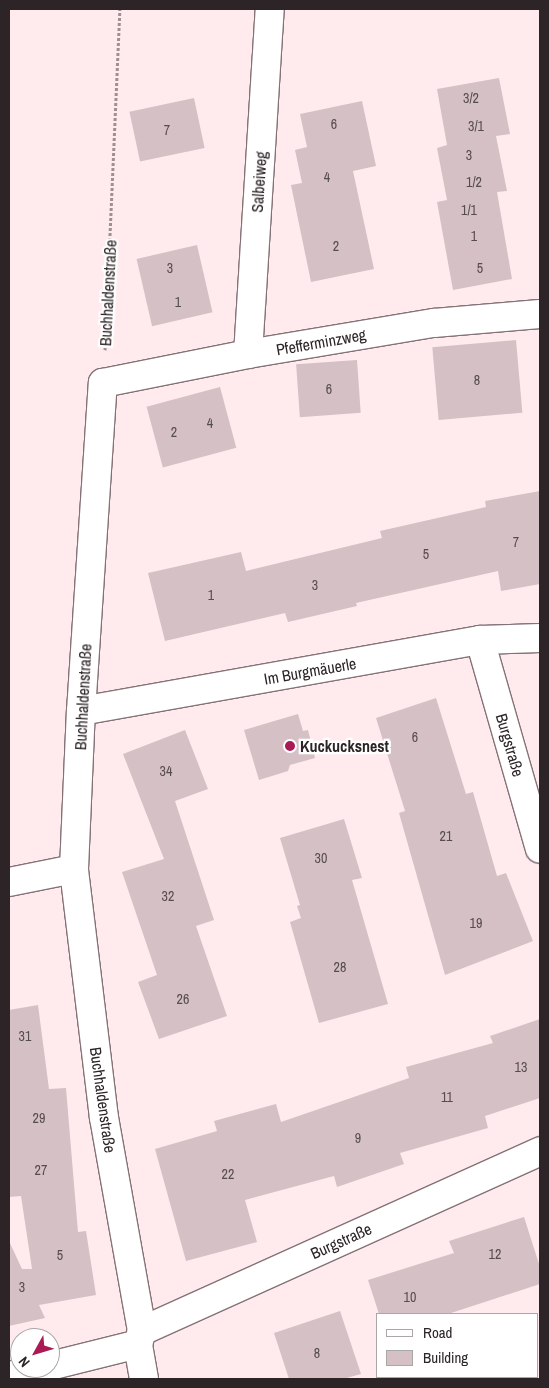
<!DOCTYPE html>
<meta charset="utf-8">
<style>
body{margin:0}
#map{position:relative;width:549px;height:1388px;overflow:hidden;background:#ffeaee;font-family:"Archivo Narrow",sans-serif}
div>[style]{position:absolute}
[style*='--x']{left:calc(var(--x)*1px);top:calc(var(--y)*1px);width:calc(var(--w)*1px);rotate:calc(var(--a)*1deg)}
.building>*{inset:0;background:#d5c1c5;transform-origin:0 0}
.path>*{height:3px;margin-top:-1.5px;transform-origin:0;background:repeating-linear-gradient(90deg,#9e8f92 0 2.5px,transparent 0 5px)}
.roads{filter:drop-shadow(1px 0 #847276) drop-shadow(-1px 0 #847276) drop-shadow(0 1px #847276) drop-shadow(0 -1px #847276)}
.minor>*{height:28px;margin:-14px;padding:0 14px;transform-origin:14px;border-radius:14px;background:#fff}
.dots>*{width:14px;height:14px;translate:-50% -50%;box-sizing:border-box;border:2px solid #fff;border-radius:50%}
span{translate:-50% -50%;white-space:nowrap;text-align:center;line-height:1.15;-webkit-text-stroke:4.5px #fff;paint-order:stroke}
.number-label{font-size:14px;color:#564b4e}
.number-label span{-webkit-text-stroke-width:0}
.street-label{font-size:16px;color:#2c2426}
.poi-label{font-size:16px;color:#2c2426;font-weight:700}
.left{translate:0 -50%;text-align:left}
.frame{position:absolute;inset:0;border:10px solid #2c2426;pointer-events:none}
.legend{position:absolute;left:376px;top:1313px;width:162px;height:65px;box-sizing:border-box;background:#fff;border:1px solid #aba7a8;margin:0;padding:6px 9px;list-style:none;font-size:15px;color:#2c2426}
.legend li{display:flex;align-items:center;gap:10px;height:25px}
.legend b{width:25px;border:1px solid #aba7a8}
.north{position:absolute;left:10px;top:1328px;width:50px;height:50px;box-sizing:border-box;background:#fff;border:1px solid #aba7a8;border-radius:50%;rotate:231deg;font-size:14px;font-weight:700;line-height:20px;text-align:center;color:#2c2426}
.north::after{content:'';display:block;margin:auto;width:18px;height:22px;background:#aa1a54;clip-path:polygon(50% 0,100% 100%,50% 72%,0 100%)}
</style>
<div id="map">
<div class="building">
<div style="clip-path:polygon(499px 78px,510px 134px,496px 136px,507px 191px,497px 192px,512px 279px,453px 290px,437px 202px,447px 200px,437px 148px,447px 145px,437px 89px)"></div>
<div style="left:194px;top:98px;width:51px;height:66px;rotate:78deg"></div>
<div style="clip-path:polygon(362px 101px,376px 166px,353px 171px,374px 269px,311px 282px,291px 185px,302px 183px,295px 150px,307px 147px,300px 114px)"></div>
<div style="left:197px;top:245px;width:69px;height:62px;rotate:77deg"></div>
<div style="left:516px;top:340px;width:73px;height:84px;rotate:85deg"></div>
<div style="left:357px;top:360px;width:53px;height:61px;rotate:86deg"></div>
<div style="left:220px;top:387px;width:63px;height:76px;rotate:75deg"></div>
<div style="clip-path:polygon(540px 491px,540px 584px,501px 591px,498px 571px,356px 603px,357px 606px,288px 622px,285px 613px,165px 641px,148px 573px,241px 552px,246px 571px,382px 538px,380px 531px,486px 507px,485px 501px)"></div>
<div style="clip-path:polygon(436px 698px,466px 794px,473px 792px,497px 876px,506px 873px,533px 941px,445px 975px,399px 813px,405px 811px,376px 718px)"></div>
<div style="clip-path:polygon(298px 714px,303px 731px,308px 730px,315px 758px,290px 765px,288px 771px,259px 780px,244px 730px)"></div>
<div style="clip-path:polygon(185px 730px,208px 789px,175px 801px,214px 920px,196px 926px,227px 1016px,159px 1039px,138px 982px,157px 975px,122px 872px,164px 859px,123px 754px)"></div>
<div style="clip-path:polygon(344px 819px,362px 878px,352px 880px,388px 1004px,319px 1023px,290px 922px,301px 918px,297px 906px,300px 905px,280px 838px)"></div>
<div style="clip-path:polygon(38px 1005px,49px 1089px,66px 1088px,78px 1232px,86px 1231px,96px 1295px,39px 1305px,45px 1318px,9px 1326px,9px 1241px,22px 1269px,32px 1269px,21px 1196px,9px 1197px,9px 1010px)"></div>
<div style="clip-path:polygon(540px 1019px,540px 1098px,485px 1116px,488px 1128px,400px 1153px,404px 1164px,337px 1187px,334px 1176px,245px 1200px,257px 1242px,186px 1261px,155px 1149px,217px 1131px,214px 1121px,276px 1104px,281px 1122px,409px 1078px,406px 1067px,493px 1043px,490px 1036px)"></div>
<div style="clip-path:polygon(524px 1217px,540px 1267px,540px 1284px,448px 1314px,379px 1314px,368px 1280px,454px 1253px,449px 1241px)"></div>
<div style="clip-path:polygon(340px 1311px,361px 1374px,343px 1379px,289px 1379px,274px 1333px)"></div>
</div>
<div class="path">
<div style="--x:105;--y:350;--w:341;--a:-87.5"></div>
</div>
<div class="roads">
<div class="minor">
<div style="--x:248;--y:354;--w:346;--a:-86.4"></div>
<div style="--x:480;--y:640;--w:217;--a:74"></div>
<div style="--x:81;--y:711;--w:405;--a:-10.1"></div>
<div style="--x:480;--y:640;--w:60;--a:-1.9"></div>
<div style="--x:9;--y:882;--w:66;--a:-11.3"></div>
<div style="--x:142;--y:1331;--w:437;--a:-24.3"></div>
<div style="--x:50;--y:1366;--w:91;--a:-14"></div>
<div style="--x:9;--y:1376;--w:32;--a:-14"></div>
<div style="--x:144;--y:1379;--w:36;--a:-100"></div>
<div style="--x:138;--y:1344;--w:14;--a:-73"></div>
<div style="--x:142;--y:1331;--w:216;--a:-100.1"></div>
<div style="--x:104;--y:1118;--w:251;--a:-96.9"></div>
<div style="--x:74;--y:869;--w:158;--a:-87.5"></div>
<div style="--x:81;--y:711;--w:329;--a:-86.2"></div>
<div style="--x:103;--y:383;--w:148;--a:-11.3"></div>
<div style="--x:248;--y:354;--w:189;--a:-9.5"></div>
<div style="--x:434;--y:323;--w:106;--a:-4.9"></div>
</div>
</div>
<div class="dots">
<div style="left:290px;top:746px;background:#aa1a54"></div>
</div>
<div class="number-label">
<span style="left:471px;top:98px">3/2</span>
<span style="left:334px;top:124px">6</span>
<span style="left:476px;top:126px">3/1</span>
<span style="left:167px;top:130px">7</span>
<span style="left:469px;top:155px">3</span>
<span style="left:327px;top:177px">4</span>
<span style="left:474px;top:182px">1/2</span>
<span style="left:469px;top:210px">1/1</span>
<span style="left:474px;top:236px">1</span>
<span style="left:336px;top:246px">2</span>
<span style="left:170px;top:268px">3</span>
<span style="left:480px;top:268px">5</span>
<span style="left:178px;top:302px">1</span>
<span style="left:477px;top:380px">8</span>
<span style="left:329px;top:389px">6</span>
<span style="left:210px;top:423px">4</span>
<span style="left:174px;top:432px">2</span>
<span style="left:516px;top:542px">7</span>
<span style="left:426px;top:554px">5</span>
<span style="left:315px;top:585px">3</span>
<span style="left:211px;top:595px">1</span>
<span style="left:415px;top:737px">6</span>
<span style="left:166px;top:771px">34</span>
<span style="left:446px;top:836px">21</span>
<span style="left:321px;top:858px">30</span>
<span style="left:168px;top:896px">32</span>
<span style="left:476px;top:923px">19</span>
<span style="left:340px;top:967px">28</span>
<span style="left:183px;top:999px">26</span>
<span style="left:25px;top:1036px">31</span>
<span style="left:521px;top:1067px">13</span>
<span style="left:447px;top:1097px">11</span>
<span style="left:39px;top:1118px">29</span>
<span style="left:358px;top:1138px">9</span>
<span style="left:41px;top:1170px">27</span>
<span style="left:228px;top:1174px">22</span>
<span style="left:495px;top:1254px">12</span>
<span style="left:60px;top:1255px">5</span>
<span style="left:22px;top:1287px">3</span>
<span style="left:410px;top:1297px">10</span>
<span style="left:317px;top:1353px">8</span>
</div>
<div class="street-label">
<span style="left:259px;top:182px;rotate:-86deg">Salbeiweg</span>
<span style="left:108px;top:293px;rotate:-87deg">Buchhaldenstraße</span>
<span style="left:321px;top:342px;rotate:-10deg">Pfefferminzweg</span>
<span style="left:310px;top:671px;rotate:-10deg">Im Burgmäuerle</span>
<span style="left:83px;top:697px;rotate:-87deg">Buchhaldenstraße</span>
<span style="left:510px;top:745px;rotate:74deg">Burgstraße</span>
<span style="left:103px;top:1100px;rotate:82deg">Buchhaldenstraße</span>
<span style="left:341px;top:1241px;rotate:-24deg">Burgstraße</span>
</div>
<div class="poi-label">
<span class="left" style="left:300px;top:746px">Kuckucksnest</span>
</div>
<div class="frame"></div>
<ul class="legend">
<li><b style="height:6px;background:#fff"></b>Road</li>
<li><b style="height:14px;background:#d5c1c5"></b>Building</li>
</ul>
<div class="north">N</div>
</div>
